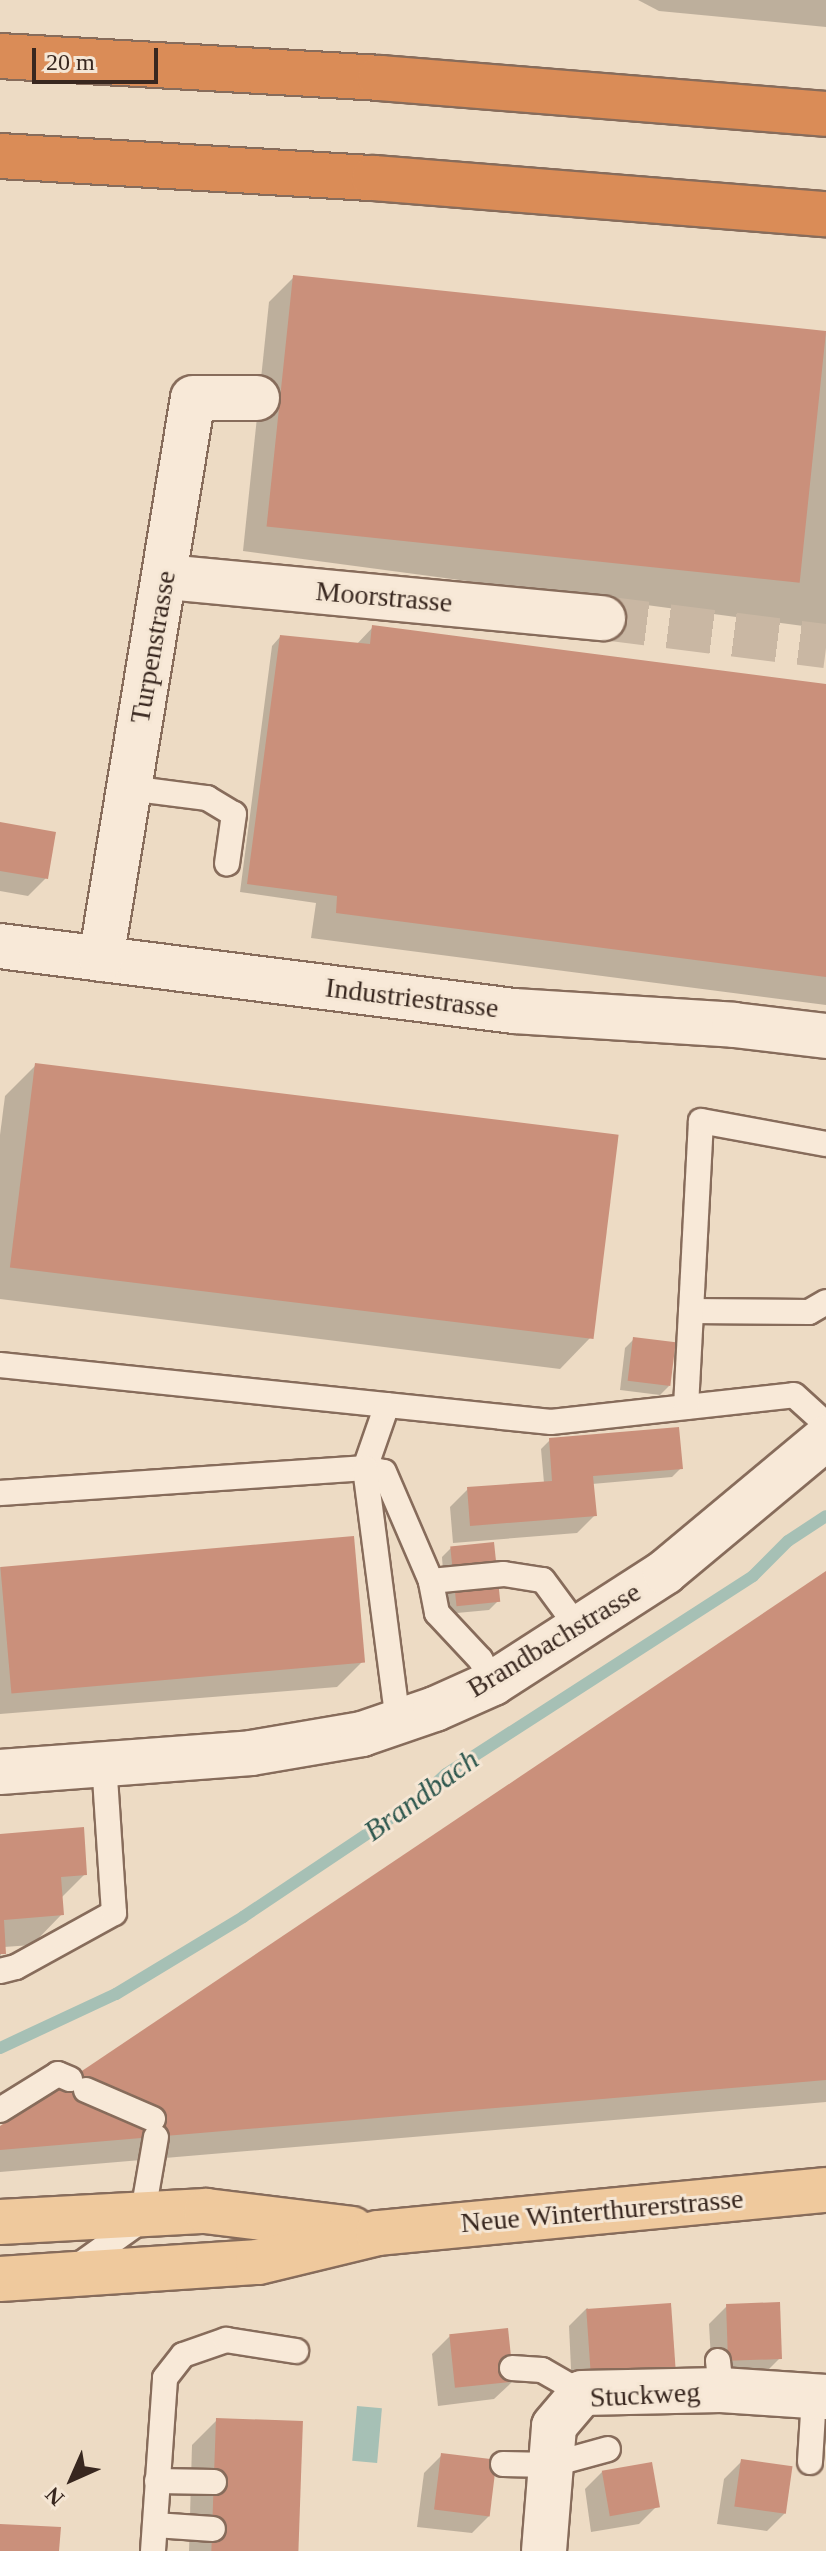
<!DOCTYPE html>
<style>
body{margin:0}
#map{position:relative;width:826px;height:2551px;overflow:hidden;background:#eddbc4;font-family:Georgia,serif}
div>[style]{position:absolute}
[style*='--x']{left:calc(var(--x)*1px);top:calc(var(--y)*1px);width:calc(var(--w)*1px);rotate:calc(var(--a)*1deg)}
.water>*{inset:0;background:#a6c0b5;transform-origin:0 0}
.shadow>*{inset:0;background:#0003}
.stream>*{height:12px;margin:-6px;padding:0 6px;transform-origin:6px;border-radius:6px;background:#a6c0b5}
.building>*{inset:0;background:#ca907b;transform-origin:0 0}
.street-tunnel>*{height:44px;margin-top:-22px;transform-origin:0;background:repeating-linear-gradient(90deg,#c9b7a3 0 44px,transparent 0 66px)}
.roads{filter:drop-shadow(2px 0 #876c5b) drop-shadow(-2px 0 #876c5b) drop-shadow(0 2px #876c5b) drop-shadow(0 -2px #876c5b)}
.lane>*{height:24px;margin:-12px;padding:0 12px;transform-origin:12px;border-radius:12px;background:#f8e9d8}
.street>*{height:44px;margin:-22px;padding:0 22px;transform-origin:22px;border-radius:22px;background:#f8e9d8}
.primary>*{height:44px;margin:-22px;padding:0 22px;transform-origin:22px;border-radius:22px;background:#efc99d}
.highway>*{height:44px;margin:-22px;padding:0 22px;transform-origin:22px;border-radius:22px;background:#da8c57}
span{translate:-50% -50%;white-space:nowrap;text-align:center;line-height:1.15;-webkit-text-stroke:6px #f5e6d4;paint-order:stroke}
.street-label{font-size:28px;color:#38271f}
.water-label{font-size:30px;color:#2e574e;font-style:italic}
.north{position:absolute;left:32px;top:2439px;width:80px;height:80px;-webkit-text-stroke:6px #f5e6d4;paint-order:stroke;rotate:225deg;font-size:22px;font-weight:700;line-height:32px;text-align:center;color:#38271f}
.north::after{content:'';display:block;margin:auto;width:28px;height:36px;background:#38271f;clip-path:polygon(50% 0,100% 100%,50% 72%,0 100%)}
.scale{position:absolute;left:32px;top:48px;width:126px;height:36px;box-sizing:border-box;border:4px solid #38271f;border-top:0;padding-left:10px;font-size:24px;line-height:28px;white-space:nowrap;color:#38271f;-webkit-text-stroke:6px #f5e6d4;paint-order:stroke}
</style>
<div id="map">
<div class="water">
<div style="left:357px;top:2406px;width:25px;height:55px;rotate:5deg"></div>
</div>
<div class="shadow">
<div style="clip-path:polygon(638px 0,826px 0,826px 27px,659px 11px)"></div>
<div style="clip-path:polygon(294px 277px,826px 333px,826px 629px,243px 551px,269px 302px)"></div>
<div style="clip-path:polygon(373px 627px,826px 686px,826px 1005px,311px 938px,316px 903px,240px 892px,272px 646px,280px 637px,356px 645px)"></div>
<div style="clip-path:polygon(0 824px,46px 878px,28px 896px,0 891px)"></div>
<div style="clip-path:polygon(35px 1066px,590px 1338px,560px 1369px,0 1299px,0 1135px,5px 1096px)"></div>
<div style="clip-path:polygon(634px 1339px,669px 1386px,660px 1395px,620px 1390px,625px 1348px)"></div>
<div style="clip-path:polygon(550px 1440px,681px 1468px,672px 1477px,592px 1484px,595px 1515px,577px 1533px,453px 1543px,450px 1507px,468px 1489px,544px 1483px,541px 1449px)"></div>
<div style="clip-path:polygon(451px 1548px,498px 1601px,489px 1610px,446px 1614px,442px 1557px)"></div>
<div style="clip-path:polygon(0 1567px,362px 1662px,337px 1687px,0 1714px)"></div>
<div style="clip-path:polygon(826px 1573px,826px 2102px,0 2172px,0 2129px)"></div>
<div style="clip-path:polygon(0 1836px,85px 1874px,61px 1898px,62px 1914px,32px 1945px,4px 1947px,0 1957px)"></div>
<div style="clip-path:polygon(727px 2306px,780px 2358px,762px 2376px,712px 2378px,709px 2324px)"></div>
<div style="clip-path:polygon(587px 2308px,673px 2367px,655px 2385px,572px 2390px,569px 2326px)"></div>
<div style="clip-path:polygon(450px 2336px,512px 2382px,494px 2399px,438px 2406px,432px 2354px)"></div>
<div style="clip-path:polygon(217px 2420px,297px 2551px,189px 2551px,192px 2445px)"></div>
<div style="clip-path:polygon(442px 2455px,489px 2516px,472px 2533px,417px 2527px,424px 2473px)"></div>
<div style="clip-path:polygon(742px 2461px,785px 2513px,767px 2531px,717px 2524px,724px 2479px)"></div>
<div style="clip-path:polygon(603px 2471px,657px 2506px,639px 2524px,591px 2532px,585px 2489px)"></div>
</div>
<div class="stream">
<div style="--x:0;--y:2048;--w:128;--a:-25"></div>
<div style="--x:116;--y:1994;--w:149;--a:-31.2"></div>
<div style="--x:243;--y:1917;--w:211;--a:-33.8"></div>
<div style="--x:418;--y:1800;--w:38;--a:-43"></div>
<div style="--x:446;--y:1774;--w:365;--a:-32.8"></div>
<div style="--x:753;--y:1576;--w:49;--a:-45"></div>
<div style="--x:788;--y:1541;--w:45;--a:-33.3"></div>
</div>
<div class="building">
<div style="left:293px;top:275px;width:536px;height:253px;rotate:6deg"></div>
<div style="clip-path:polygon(372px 625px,826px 684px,826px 977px,336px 913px,337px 896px,247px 884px,280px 635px,370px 644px)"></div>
<div style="clip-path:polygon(0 822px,56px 832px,48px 879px,0 871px)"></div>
<div style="left:35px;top:1063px;width:588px;height:206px;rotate:7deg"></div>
<div style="left:633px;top:1337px;width:43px;height:44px;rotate:7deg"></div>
<div style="clip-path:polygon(679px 1427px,683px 1469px,593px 1476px,597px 1516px,470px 1526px,467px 1487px,552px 1481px,549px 1438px)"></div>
<div style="left:354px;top:1536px;width:127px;height:355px;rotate:85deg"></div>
<div style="left:494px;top:1542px;width:60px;height:44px;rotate:84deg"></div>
<div style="clip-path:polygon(826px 1571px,826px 2080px,0 2150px,0 2126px)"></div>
<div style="clip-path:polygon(84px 1827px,87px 1875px,61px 1877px,64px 1915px,4px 1920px,6px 1954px,0 1954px,0 1834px)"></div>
<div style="left:780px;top:2302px;width:57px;height:54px;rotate:88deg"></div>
<div style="left:671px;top:2303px;width:65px;height:85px;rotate:86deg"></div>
<div style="left:508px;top:2328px;width:54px;height:59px;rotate:84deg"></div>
<div style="left:216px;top:2418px;width:87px;height:133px;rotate:2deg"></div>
<div style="left:441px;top:2453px;width:56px;height:57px;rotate:7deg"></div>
<div style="left:741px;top:2459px;width:52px;height:48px;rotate:8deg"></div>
<div style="left:652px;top:2462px;width:46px;height:51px;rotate:80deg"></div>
<div style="clip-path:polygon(0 2524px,61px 2527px,59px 2551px,0 2551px)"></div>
</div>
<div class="street-tunnel">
<div style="--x:603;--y:618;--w:225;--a:7.2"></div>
</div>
<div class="roads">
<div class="lane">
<div style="--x:129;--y:788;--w:79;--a:7.3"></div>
<div style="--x:207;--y:798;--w:31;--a:31"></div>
<div style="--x:234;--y:814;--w:50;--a:98"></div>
<div style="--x:691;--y:1311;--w:118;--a:0.5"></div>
<div style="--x:809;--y:1312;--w:20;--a:-30"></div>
<div style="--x:0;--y:1365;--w:554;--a:5.91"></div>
<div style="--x:551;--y:1422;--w:244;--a:-6.3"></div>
<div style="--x:794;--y:1395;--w:43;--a:42.2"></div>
<div style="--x:387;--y:1405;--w:67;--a:109.2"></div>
<div style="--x:365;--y:1468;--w:19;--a:12"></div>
<div style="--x:384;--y:1472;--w:119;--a:66.7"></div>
<div style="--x:686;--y:1407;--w:286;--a:-87"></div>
<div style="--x:701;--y:1121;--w:127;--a:10.4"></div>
<div style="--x:0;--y:1493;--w:366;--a:-3.9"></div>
<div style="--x:365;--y:1468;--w:255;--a:82.6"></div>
<div style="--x:493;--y:1683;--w:27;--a:-118"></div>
<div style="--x:480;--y:1659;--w:63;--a:-133.1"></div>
<div style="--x:437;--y:1613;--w:33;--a:-101"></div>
<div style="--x:431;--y:1581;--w:73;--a:-5.5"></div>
<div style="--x:504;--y:1574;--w:39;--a:9"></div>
<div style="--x:543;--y:1580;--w:61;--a:53.7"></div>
<div style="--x:0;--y:1971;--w:16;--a:-14"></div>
<div style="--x:16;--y:1967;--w:112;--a:-28.9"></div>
<div style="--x:114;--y:1913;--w:149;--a:-93.8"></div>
<div style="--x:86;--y:2090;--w:73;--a:23.4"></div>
<div style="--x:0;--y:2110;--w:68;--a:-31.8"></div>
<div style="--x:58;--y:2074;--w:13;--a:23"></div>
<div style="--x:75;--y:2268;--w:74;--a:-35.6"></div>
<div style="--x:135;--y:2225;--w:15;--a:-58"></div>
<div style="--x:143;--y:2212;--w:76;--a:-80.2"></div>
<div style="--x:718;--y:2361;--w:29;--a:84"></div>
<div style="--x:512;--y:2368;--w:30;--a:4"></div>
<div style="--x:542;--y:2370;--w:46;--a:29.9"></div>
<div style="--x:810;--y:2462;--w:66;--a:-86.5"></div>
<div style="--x:503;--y:2464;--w:47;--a:1.2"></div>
<div style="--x:550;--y:2465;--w:60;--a:-15.4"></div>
<div style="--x:157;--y:2481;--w:57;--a:1"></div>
<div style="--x:155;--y:2525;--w:58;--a:3.9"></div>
<div style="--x:153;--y:2551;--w:173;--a:-86"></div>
<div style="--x:165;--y:2378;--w:29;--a:-52"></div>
<div style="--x:183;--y:2355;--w:46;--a:-19.2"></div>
<div style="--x:226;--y:2340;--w:71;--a:8.9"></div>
</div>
<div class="street">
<div style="--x:166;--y:577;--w:439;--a:5.4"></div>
<div style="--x:0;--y:946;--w:518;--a:7.21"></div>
<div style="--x:514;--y:1011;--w:220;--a:3.6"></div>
<div style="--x:734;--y:1025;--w:93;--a:6.8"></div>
<div style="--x:101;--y:959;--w:568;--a:-80.69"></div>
<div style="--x:193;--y:398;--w:64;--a:0"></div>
<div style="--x:0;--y:1772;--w:252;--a:-4.3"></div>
<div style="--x:251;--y:1753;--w:113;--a:-9.7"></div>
<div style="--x:362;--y:1734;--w:77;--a:-18.9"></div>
<div style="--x:435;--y:1709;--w:64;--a:-24.1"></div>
<div style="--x:493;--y:1683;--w:205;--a:-32.8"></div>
<div style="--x:665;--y:1572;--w:209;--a:-39.8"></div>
<div style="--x:544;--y:2551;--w:125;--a:-85.4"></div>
<div style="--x:554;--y:2426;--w:43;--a:-49.7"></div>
<div style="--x:582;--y:2393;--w:139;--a:-1.2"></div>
<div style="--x:721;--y:2390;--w:105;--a:3.8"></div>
</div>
<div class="primary">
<div style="--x:0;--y:2222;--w:206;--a:-3.1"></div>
<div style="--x:206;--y:2211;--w:147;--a:7"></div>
<div style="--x:0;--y:2279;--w:259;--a:-3.8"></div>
<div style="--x:258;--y:2262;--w:123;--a:-13.6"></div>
<div style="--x:378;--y:2233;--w:450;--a:-5.5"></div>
</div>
<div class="highway">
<div style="--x:0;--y:56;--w:381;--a:3.3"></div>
<div style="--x:380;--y:78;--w:447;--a:4.6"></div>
<div style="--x:0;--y:156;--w:375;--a:3.4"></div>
<div style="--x:374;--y:178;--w:453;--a:4.6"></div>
</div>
</div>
<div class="street-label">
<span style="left:384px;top:597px;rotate:5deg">Moorstrasse</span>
<span style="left:153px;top:647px;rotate:-80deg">Turpenstrasse</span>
<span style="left:412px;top:998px;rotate:7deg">Industriestrasse</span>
<span style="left:554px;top:1640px;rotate:-31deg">Brandbachstrasse</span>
<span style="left:602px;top:2211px;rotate:-5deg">Neue Winterthurerstrasse</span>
<span style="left:645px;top:2395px;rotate:-3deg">Stuckweg</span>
</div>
<div class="water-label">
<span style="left:421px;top:1795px;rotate:-36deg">Brandbach</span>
</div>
<div class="north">N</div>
<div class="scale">20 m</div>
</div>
